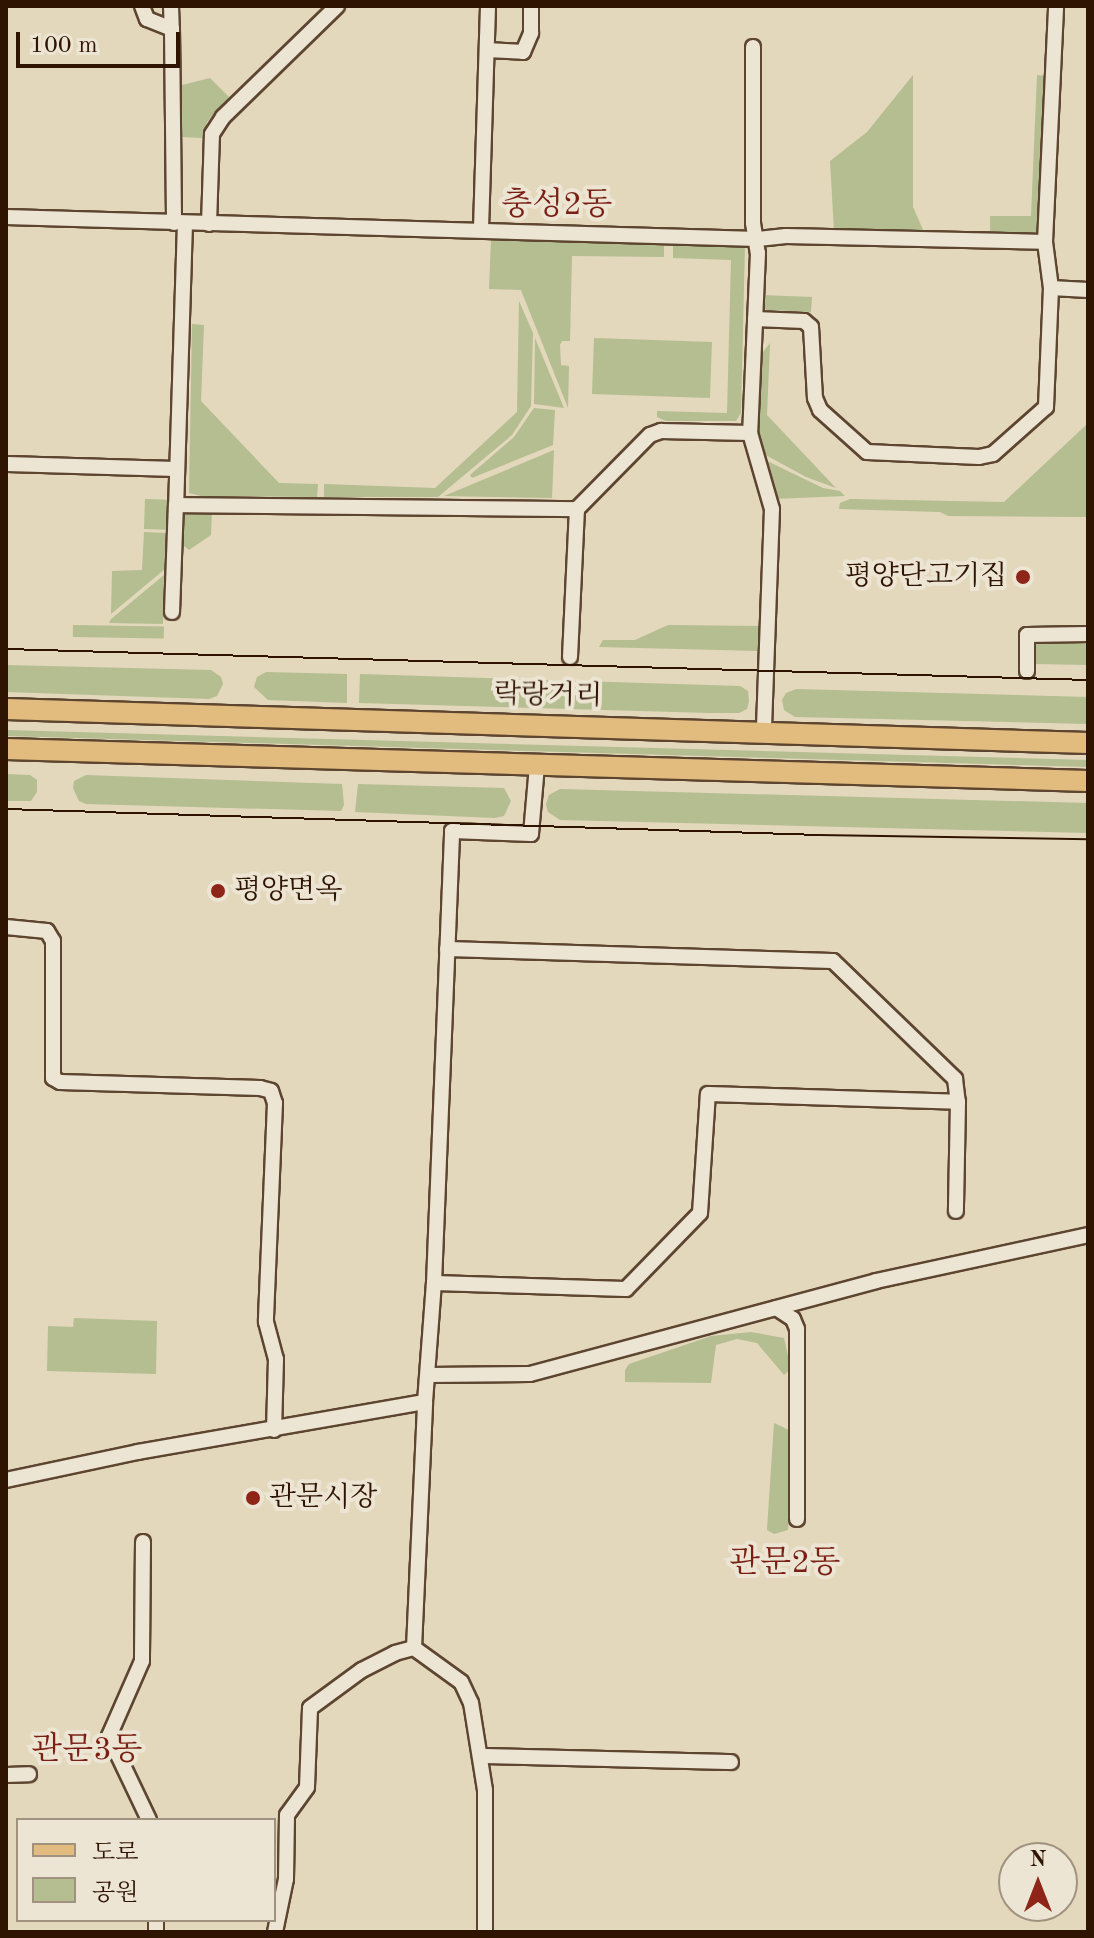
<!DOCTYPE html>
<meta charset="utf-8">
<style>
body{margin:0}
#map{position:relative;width:1094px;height:1938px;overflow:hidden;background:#e3d7bc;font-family:"Old Standard TT","Noto Serif KR",serif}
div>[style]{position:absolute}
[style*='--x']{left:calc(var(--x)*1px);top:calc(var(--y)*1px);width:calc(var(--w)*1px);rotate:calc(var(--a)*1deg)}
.green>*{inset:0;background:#b4be90;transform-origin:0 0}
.roads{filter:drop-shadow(2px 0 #5d4530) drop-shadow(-2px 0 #5d4530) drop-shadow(0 2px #5d4530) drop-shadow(0 -2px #5d4530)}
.minor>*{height:14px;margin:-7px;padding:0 7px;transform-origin:7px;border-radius:7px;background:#ede5d3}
.primary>*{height:20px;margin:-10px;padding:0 10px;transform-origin:10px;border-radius:10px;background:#e2bc7e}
.tram>*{height:2px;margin:-1px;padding:0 1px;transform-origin:1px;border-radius:1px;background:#301402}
.dots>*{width:22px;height:22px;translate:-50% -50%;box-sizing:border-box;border:4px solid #ede5d3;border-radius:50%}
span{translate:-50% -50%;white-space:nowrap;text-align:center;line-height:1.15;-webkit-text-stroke:8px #ede5d3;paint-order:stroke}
.poi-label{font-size:28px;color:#301402}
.right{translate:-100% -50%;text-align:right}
.left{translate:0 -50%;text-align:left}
.street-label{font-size:28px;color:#301402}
.quarter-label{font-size:32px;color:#7a1f14}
.frame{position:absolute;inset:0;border:8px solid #301402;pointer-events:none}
.legend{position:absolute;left:16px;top:1818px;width:260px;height:104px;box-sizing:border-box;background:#ede5d3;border:2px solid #a1917f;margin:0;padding:10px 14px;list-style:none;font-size:24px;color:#301402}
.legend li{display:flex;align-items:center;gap:16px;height:40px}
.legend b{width:40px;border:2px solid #a1917f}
.north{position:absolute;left:998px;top:1842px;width:80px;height:80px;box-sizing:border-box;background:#ede5d3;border:2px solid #a1917f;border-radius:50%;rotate:0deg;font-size:22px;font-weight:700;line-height:32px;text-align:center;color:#301402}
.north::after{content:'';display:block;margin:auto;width:28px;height:36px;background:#8f2418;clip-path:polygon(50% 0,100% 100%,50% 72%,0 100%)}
.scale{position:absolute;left:16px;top:32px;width:164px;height:36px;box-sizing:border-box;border:4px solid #301402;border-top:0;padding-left:10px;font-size:24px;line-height:28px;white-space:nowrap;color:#301402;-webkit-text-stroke:6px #ede5d3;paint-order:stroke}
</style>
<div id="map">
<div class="green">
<div style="clip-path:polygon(913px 75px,913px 207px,924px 232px,834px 231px,830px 161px,867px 132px)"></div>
<div style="clip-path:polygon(1037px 75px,1046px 76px,1039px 232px,990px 234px,990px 216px,1031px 216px)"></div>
<div style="clip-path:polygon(210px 78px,229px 97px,207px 122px,203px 138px,181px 137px,182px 85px)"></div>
<div style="clip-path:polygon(491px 239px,664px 241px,664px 257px,572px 256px,570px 341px,562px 341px,560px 345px,561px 365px,569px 366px,568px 408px,521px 290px,489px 289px)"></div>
<div style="clip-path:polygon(673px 242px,745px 245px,741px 413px,736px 421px,666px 421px,657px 417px,657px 411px,727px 413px,731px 260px,673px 258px)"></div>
<div style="clip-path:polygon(762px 295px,812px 297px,811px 312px,767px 310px,762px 307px)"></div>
<div style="clip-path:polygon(519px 301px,533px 333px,531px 406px,512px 435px,438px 497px,324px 497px,324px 484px,435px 488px,517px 412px)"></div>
<div style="clip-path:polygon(1086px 305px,1088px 517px,948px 516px,940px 512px,839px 509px,840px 503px,850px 499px,1004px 502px,1086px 425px)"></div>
<div style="clip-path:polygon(192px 324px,204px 325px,201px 401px,279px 483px,318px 484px,317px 497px,201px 496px,189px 493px)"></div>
<div style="clip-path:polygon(535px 338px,564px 408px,534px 404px)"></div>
<div style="left:594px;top:338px;width:118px;height:56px;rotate:2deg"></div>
<div style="clip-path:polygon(770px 343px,767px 415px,836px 488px,806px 477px,762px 453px,756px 432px,759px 357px)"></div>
<div style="clip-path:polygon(534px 408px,555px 410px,553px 445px,472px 478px,470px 475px,514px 437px)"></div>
<div style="clip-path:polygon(554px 450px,552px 498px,444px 496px)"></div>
<div style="clip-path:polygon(763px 459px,823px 488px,840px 491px,845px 496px,774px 499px)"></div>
<div style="left:145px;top:499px;width:23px;height:30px;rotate:2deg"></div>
<div style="clip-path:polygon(188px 511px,212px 511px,211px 535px,189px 550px,183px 545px,183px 516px)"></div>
<div style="clip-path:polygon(144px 532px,166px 533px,165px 569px,111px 614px,112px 571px,142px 570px)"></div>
<div style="clip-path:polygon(164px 575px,163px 624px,109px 623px,111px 619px)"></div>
<div style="left:73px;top:625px;width:91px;height:12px;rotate:1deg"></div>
<div style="clip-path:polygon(668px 625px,760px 626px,759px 651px,599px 647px,603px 640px,635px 640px)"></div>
<div style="left:1035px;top:638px;width:53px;height:26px;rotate:1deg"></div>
<div style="clip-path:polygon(6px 665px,211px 670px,221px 677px,223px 684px,217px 696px,209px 699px,6px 692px)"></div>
<div style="clip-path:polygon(266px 672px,347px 674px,347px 703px,268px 700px,254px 687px,257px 677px)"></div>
<div style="clip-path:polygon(360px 674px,740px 686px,748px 691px,749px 701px,747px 709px,739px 713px,709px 713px,359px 703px)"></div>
<div style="clip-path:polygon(796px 689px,1088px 697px,1088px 724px,795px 717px,784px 710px,782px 700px,786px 693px)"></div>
<div style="clip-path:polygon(6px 730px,1088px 760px,1088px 767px,6px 736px)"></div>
<div style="clip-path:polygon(6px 774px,30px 775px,37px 780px,37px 792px,31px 801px,6px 801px)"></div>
<div style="clip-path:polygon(86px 775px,342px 784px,344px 805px,341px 811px,86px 804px,79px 801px,73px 788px,74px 781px)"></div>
<div style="clip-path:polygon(358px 784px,504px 788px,511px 801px,504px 816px,495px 818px,355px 812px)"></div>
<div style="clip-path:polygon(560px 789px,1088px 803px,1088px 833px,560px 820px,548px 812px,546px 804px,549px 795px)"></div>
<div style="clip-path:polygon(74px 1318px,157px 1321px,156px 1374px,47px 1371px,48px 1326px,73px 1327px)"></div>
<div style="clip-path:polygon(751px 1332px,784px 1338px,791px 1369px,784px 1375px,757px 1343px,737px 1339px,716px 1345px,711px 1383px,625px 1382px,625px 1370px,629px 1364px,711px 1336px)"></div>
<div style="clip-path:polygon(774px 1423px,789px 1430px,793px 1450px,788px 1530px,774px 1534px,767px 1530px)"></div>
</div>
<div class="roads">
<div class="minor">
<div style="--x:142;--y:6;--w:14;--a:69"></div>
<div style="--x:147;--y:19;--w:27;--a:22"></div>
<div style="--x:172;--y:29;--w:194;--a:89.4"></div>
<div style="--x:171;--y:6;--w:23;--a:88"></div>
<div style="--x:753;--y:47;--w:176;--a:90"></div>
<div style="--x:753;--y:223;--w:30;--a:81"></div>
<div style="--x:758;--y:253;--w:180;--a:92.5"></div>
<div style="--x:750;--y:433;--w:79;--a:73.9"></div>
<div style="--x:772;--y:509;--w:222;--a:92.1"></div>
<div style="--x:487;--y:50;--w:36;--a:3"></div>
<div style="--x:523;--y:52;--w:21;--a:-67"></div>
<div style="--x:531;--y:33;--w:27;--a:-90"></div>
<div style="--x:6;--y:217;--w:752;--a:1.68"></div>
<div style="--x:758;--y:239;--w:28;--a:-6"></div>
<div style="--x:786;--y:236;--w:259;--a:1.3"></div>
<div style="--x:1045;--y:242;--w:46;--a:82.6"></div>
<div style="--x:1051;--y:288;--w:37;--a:3"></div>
<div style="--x:185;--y:223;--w:282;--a:91.8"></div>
<div style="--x:176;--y:505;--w:401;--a:0.6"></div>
<div style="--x:577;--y:509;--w:104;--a:-45.4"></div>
<div style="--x:650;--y:435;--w:12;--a:-20"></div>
<div style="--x:661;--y:431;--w:89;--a:1.3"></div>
<div style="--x:209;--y:224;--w:90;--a:-88.1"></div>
<div style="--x:212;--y:134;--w:20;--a:-57"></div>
<div style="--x:223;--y:117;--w:159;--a:-44.2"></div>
<div style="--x:481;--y:229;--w:223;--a:-88.2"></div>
<div style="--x:1045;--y:242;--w:236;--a:-87.3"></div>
<div style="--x:755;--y:319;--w:49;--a:2.3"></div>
<div style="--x:804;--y:321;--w:9;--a:41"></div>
<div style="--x:811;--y:327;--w:71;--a:86.8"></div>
<div style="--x:815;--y:398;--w:13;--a:67"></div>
<div style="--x:820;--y:410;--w:63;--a:41.8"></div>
<div style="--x:867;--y:452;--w:112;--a:2.6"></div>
<div style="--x:979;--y:457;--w:14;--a:-12"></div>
<div style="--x:993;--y:454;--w:71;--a:-41.6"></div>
<div style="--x:1046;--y:407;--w:119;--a:-87.6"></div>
<div style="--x:6;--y:464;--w:171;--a:1.7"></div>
<div style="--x:172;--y:612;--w:107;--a:-87.9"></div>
<div style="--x:570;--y:657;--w:148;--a:-87.3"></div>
<div style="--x:1027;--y:671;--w:36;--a:-90"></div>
<div style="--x:1027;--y:635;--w:61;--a:-0.9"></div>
<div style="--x:6;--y:927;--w:41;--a:5.6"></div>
<div style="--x:47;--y:931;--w:12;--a:59"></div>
<div style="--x:53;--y:941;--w:137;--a:90"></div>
<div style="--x:53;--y:1078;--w:8;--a:30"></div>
<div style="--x:60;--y:1082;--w:200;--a:1.7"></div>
<div style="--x:260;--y:1088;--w:11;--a:15"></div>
<div style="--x:271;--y:1091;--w:13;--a:72"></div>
<div style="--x:275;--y:1103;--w:219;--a:92.4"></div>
<div style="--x:266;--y:1322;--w:38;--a:75"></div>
<div style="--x:276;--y:1359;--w:71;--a:91.6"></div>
<div style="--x:447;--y:949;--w:386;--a:1.8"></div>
<div style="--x:833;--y:961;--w:170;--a:44"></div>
<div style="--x:955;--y:1079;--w:23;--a:83"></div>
<div style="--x:958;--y:1102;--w:109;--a:91.1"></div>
<div style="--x:434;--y:1283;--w:192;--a:1.8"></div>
<div style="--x:626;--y:1289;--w:106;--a:-45.8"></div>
<div style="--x:700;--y:1213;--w:119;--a:-86.2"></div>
<div style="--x:708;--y:1094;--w:250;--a:1.8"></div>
<div style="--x:776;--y:1308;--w:20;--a:33"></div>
<div style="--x:793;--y:1319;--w:11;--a:68"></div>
<div style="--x:797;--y:1329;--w:190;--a:90"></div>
<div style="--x:429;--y:1375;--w:101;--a:-0.6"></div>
<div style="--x:530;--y:1374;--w:358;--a:-15"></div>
<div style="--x:876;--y:1281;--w:217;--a:-12.2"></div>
<div style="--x:6;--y:1480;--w:135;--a:-12"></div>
<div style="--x:138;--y:1452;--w:291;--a:-9.9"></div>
<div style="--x:143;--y:1542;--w:119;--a:90.5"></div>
<div style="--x:142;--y:1661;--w:82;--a:113.7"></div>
<div style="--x:109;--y:1736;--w:93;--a:64.5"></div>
<div style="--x:482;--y:1756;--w:249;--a:1.4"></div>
<div style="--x:6;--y:1775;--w:23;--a:-2"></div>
<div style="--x:156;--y:1920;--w:12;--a:90"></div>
<div style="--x:275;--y:1932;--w:54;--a:-78.3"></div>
<div style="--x:286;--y:1879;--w:64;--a:-89.1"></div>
<div style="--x:287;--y:1815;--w:34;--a:-54"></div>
<div style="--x:307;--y:1787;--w:79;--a:-87.8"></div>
<div style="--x:310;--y:1708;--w:64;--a:-36.2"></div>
<div style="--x:362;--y:1670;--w:37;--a:-27"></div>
<div style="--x:395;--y:1653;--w:20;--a:-15"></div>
<div style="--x:485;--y:1932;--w:142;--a:-90"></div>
<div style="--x:485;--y:1790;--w:88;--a:-99.1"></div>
<div style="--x:471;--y:1703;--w:23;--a:-115"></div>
<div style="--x:461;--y:1682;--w:58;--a:-144.1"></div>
<div style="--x:414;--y:1648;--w:246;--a:-87.4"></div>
<div style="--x:425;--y:1402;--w:119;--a:-85.7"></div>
<div style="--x:434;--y:1283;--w:452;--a:-87.7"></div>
<div style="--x:452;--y:831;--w:79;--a:2.2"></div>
<div style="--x:531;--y:834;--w:68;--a:-85"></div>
</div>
<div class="primary">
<div style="--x:6;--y:709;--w:1083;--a:1.8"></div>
<div style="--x:6;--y:749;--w:1082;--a:1.69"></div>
</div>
</div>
<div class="tram">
<div style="--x:6;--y:649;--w:1082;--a:1.64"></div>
<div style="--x:6;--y:809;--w:814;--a:1.83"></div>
<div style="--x:820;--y:835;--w:268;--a:0.9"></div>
</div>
<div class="dots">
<div style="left:1023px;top:577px;background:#8f2418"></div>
<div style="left:218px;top:891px;background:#8f2418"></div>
<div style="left:253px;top:1498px;background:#8f2418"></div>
</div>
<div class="poi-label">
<span class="right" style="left:1007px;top:577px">평양단고기집</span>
<span class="left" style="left:234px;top:891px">평양면옥</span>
<span class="left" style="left:269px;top:1498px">관문시장</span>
</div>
<div class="street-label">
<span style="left:548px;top:696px;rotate:1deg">락랑거리</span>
</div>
<div class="quarter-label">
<span style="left:557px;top:206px">충성2동</span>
<span style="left:785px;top:1564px">관문2동</span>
<span style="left:87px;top:1751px">관문3동</span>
</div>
<div class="frame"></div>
<ul class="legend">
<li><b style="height:10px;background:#e2bc7e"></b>도로</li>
<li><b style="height:22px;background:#b4be90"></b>공원</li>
</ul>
<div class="north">N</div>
<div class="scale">100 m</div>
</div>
